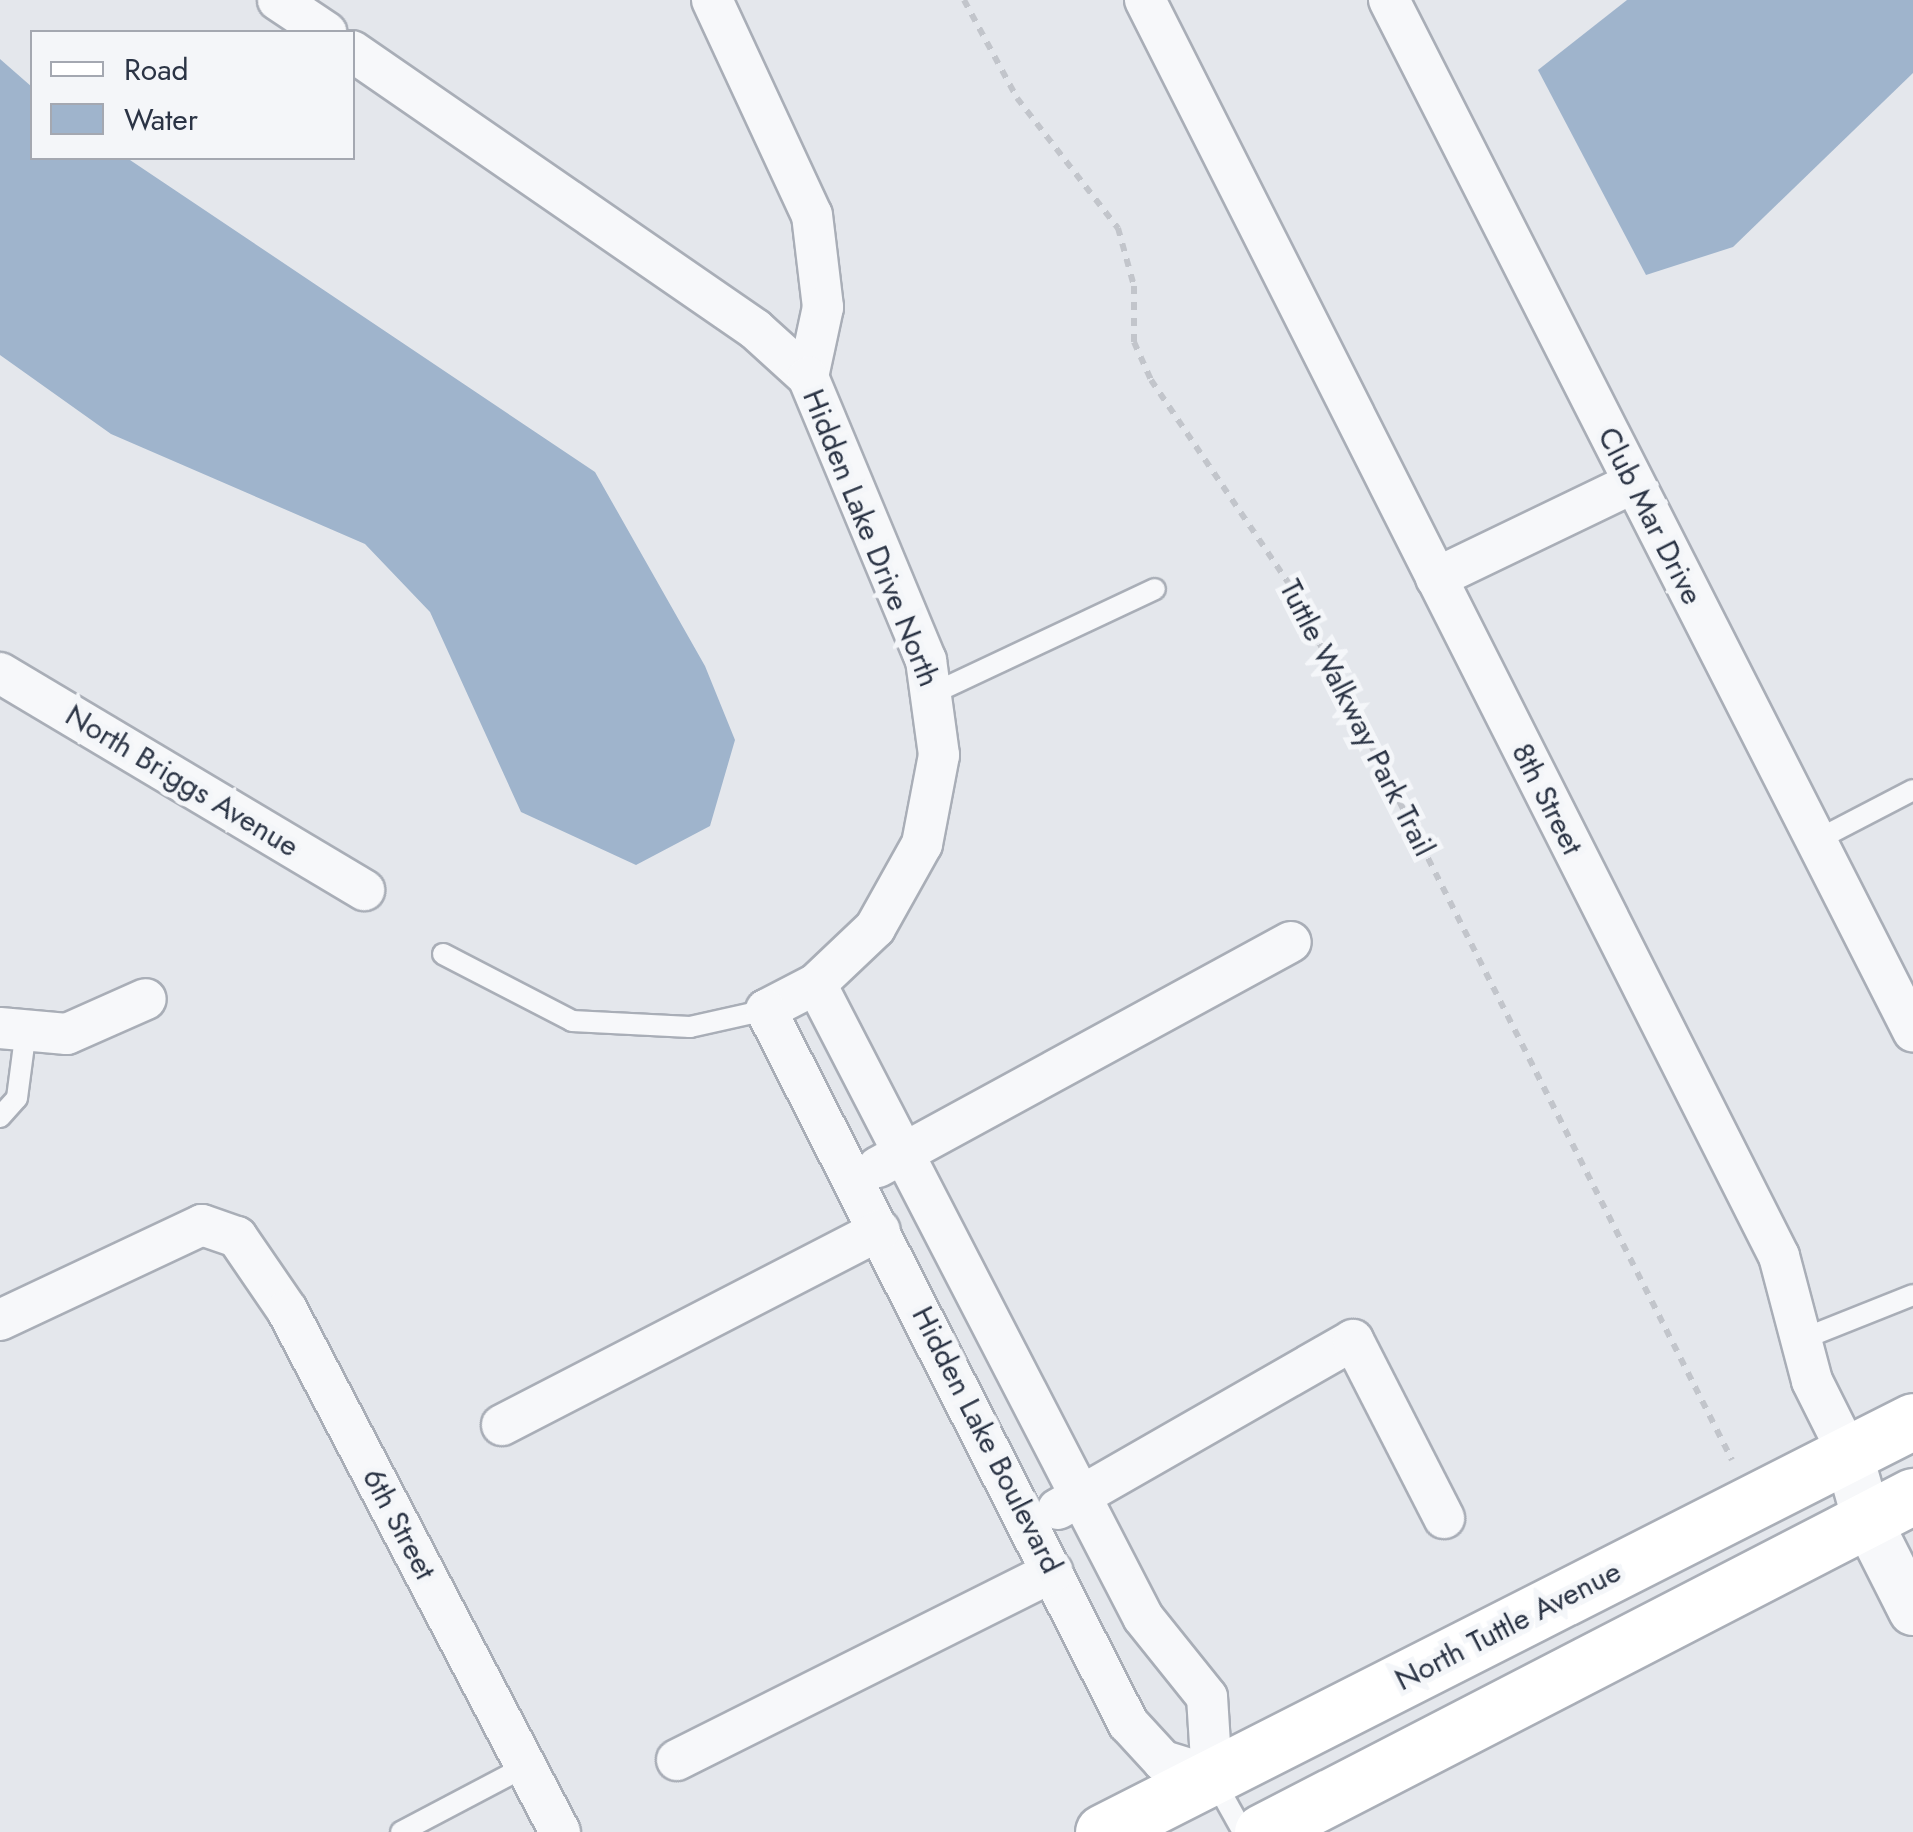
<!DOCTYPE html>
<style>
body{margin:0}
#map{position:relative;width:1913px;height:1832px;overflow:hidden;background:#e4e7ec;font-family:Jost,sans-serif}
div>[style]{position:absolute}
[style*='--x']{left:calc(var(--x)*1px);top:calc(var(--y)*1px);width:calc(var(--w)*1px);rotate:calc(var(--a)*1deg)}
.water>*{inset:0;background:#9fb4cc}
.path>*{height:6px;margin-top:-3px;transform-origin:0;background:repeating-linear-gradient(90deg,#c2c5cb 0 8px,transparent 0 16px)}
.roads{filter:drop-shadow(2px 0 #a9aeb7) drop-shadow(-2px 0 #a9aeb7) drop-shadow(0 2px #a9aeb7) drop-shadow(0 -2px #a9aeb7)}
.service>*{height:20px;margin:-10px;padding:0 10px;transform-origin:10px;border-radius:10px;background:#f7f8fa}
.minor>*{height:40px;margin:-20px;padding:0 20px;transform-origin:20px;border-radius:20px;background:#f7f8fa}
.tertiary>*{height:48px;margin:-24px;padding:0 24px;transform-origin:24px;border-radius:24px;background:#f7f8fa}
.secondary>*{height:55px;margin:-27.5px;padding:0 27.5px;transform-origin:27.5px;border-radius:27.5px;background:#fff}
span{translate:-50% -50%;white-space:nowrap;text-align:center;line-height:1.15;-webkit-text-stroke:10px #f4f6f9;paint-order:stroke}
.street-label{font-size:30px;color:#2b3445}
.legend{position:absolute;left:30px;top:30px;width:325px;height:130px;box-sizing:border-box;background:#f4f6f9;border:2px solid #a4a8b1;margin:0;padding:12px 18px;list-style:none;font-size:30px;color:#2b3445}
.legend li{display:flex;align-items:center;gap:20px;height:50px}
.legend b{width:50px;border:2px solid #a4a8b1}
</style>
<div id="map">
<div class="water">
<div style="clip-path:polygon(1627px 0,1913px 0,1913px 73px,1733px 247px,1646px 275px,1538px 70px)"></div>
<div style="clip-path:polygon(0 59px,32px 87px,32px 158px,127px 158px,595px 472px,705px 666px,735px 740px,710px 826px,636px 865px,521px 812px,430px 612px,365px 544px,111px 434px,0 355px)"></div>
</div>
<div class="path">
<div style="--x:964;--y:0;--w:111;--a:61.6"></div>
<div style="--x:1017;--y:98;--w:165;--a:52.2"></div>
<div style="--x:1118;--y:228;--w:60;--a:74.6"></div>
<div style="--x:1134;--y:286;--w:56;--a:90"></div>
<div style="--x:1134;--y:342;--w:42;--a:65.9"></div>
<div style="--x:1151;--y:380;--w:250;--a:55.9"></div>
<div style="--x:1291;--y:587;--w:978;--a:63.2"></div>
</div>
<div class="roads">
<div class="service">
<div style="--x:934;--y:693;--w:244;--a:-25.2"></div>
<div style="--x:1815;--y:841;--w:110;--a:-27.5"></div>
<div style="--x:443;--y:954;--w:145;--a:27.4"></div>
<div style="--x:572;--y:1021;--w:118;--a:2.9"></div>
<div style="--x:690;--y:1027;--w:78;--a:-12.6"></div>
<div style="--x:0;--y:1117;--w:25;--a:-48"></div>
<div style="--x:17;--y:1098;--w:69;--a:-82.5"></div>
<div style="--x:1805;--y:1338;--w:116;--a:-21.7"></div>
<div style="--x:1213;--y:1778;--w:62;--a:60.9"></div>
<div style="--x:401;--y:1832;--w:141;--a:-27.8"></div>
</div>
<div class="minor">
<div style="--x:278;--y:0;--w:58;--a:33.7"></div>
<div style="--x:712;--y:0;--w:237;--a:65.1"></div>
<div style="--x:812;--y:215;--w:93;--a:83.2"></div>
<div style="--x:823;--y:307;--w:72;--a:102.1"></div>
<div style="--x:1145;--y:0;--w:1407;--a:63.22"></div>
<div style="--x:1779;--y:1256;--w:129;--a:75.2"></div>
<div style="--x:1812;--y:1381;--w:80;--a:63.4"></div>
<div style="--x:1389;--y:0;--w:1157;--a:63.06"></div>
<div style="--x:352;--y:51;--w:490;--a:34.6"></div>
<div style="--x:755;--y:329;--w:72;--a:42.2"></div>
<div style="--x:808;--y:377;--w:307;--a:67.4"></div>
<div style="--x:926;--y:660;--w:96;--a:82.2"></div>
<div style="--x:939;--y:755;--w:91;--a:100.8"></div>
<div style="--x:922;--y:844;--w:96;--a:119.2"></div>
<div style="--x:875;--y:928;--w:81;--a:136.5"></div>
<div style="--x:816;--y:984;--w:56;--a:152.5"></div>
<div style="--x:766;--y:1010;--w:800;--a:63.08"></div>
<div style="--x:1128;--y:1723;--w:52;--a:47.4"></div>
<div style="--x:1163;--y:1761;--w:51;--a:17"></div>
<div style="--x:1212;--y:1776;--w:79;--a:-93.6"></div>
<div style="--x:1207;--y:1697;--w:102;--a:-128.7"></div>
<div style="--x:1143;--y:1617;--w:712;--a:-117.32"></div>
<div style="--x:1436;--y:578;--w:219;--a:-25.7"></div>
<div style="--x:0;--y:673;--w:424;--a:30.8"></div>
<div style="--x:0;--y:1028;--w:67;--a:5.1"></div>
<div style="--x:67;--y:1034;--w:86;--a:-23.9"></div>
<div style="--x:878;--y:1167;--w:470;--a:-28.6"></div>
<div style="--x:0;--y:1320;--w:223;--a:-25.2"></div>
<div style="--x:202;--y:1225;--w:37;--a:19"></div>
<div style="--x:237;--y:1237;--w:88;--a:55.6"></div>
<div style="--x:287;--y:1310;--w:589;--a:62.39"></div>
<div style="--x:502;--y:1425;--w:425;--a:-27.3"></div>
<div style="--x:1058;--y:1509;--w:340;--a:-29.8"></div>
<div style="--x:1353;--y:1340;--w:200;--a:62.9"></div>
<div style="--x:677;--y:1760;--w:420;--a:-26.6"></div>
</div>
<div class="tertiary">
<div style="--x:1848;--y:1453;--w:70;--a:74.2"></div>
<div style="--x:1867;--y:1520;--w:102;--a:63.2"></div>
</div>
<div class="secondary">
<div style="--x:1103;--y:1832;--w:908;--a:-26.9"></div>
<div style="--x:1262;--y:1832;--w:733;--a:-27.3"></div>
</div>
</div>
<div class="street-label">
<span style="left:1650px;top:516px;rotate:63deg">Club Mar Drive</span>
<span style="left:871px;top:538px;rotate:68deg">Hidden Lake Drive North</span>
<span style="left:1357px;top:718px;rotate:63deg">Tuttle Walkway Park Trail</span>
<span style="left:182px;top:781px;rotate:31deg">North Briggs Avenue</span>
<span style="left:1547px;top:799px;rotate:63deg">8th Street</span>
<span style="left:987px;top:1440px;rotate:63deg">Hidden Lake Boulevard</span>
<span style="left:399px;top:1524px;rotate:62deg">6th Street</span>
<span style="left:1508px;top:1626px;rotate:-27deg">North Tuttle Avenue</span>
</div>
<ul class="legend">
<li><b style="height:12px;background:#fff"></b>Road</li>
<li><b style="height:28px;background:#9fb4cc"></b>Water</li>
</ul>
</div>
